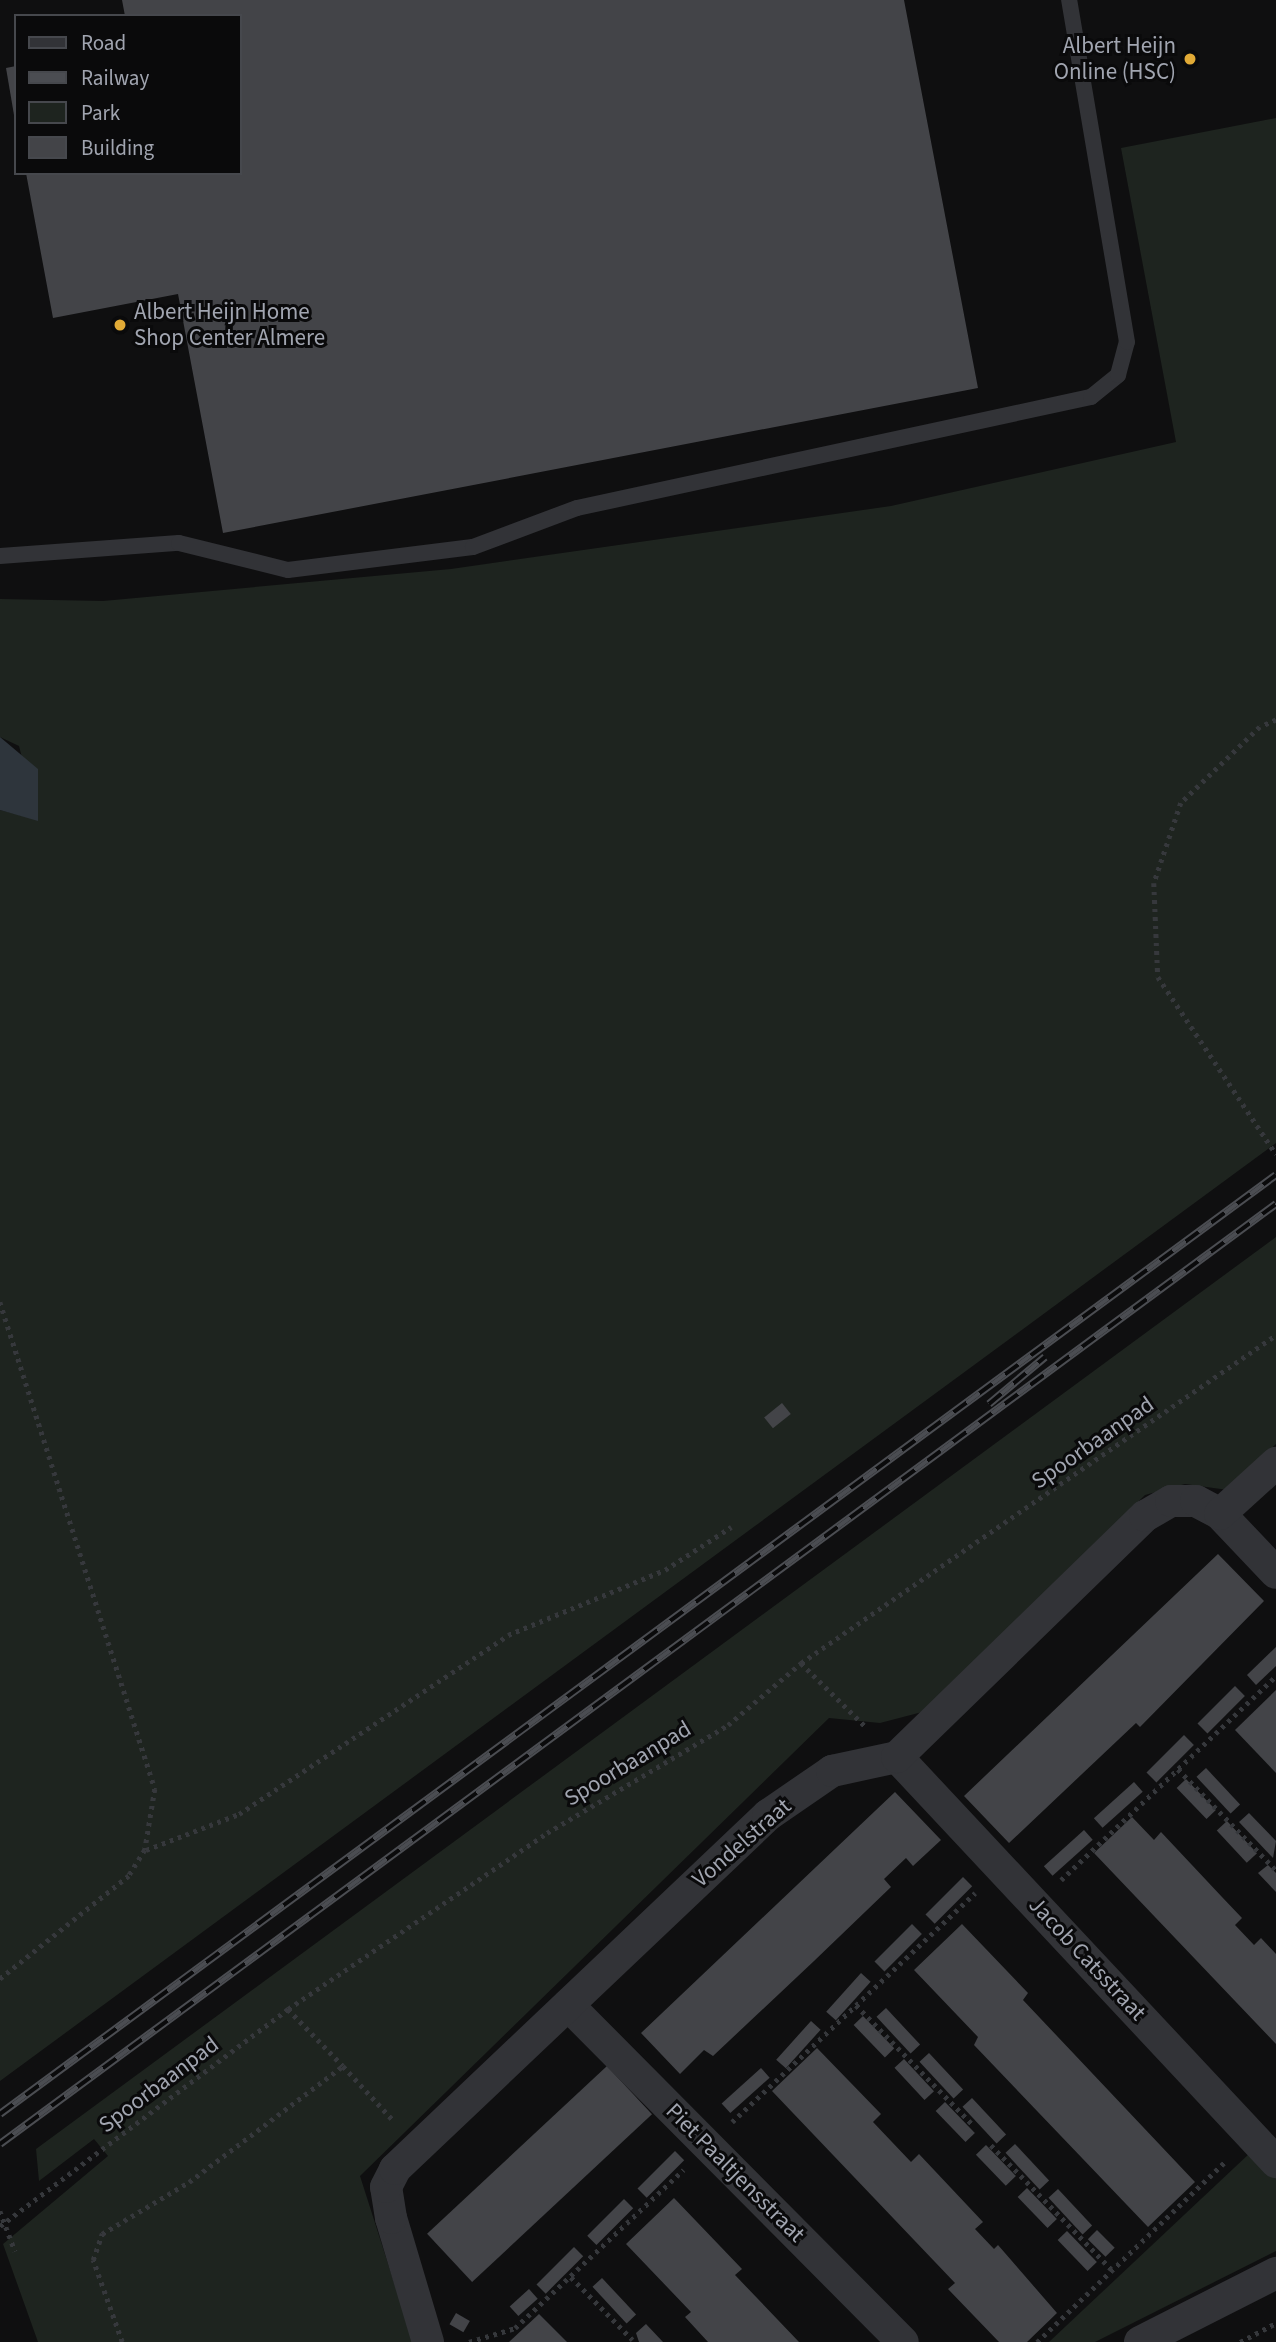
<!DOCTYPE html>
<style>
body{margin:0}
#map{position:relative;width:1276px;height:2342px;overflow:hidden;background:#0f0f10;font-family:"Source Sans 3",sans-serif}
div>[style]{position:absolute}
[style*='--x']{left:calc(var(--x)*1px);top:calc(var(--y)*1px);width:calc(var(--w)*1px);rotate:calc(var(--a)*1deg)}
.green>*{inset:0;background:#1e241f}
.water>*{inset:0;background:#2e353c}
.building>*{inset:0;background:#434448;transform-origin:0 0}
.path>*{height:4.5px;margin-top:-2.25px;transform-origin:0;background:repeating-linear-gradient(90deg,#36383c 0 3.5px,transparent 0 8.5px)}
.lane>*{height:16px;margin:-8px;padding:0 8px;transform-origin:8px;border-radius:8px;background:#323337}
.street>*{height:32px;margin:-16px;padding:0 16px;transform-origin:16px;border-radius:16px;background:#323337}
.rail>*{height:8px;margin-top:-4px;transform-origin:0;background:repeating-linear-gradient(90deg,#0a0a0b 0 16px,#4b4d52 0 32px);box-sizing:border-box;border-block:2px solid #4b4d52}
.dots>*{width:19px;height:19px;translate:-50% -50%;box-sizing:border-box;border:4px solid #0a0a0b;border-radius:50%}
span{translate:-50% -50%;white-space:nowrap;text-align:center;line-height:1.15;-webkit-text-stroke:6px #0a0a0b;paint-order:stroke}
.poi-label{font-size:23px;color:#a1a5b0}
.right{translate:-100% -50%;text-align:right}
.left{translate:0 -50%;text-align:left}
.street-label{font-size:23px;color:#a1a5b0}
.legend{position:absolute;left:14px;top:14px;width:228px;height:161px;box-sizing:border-box;background:#0a0a0b;border:2px solid #46484d;margin:0;padding:9px 12px;list-style:none;font-size:21px;color:#a1a5b0}
.legend li{display:flex;align-items:center;gap:14px;height:35px}
.legend b{width:35px;border:2px solid #46484d}
</style>
<div id="map">
<div class="green">
<div style="clip-path:polygon(1276px 118px,1276px 1143px,0 2081px,0 810px,38px 820px,19px 746px,0 737px,0 599px,103px 601px,451px 569px,891px 506px,1176px 442px,1121px 148px)"></div>
<div style="clip-path:polygon(1276px 1237px,1276px 1444px,1228px 1490px,1185px 1484px,1145px 1495px,926px 1711px,880px 1723px,829px 1718px,360px 2176px,413px 2342px,38px 2342px,3px 2244px,108px 2156px,94px 2139px,39px 2181px,36px 2149px)"></div>
<div style="clip-path:polygon(1251px 2152px,1276px 2178px,1276px 2251px,1095px 2342px,1049px 2342px)"></div>
</div>
<div class="water">
<div style="clip-path:polygon(0 737px,38px 769px,38px 821px,0 810px)"></div>
</div>
<div class="building">
<div style="clip-path:polygon(122px 0,904px 0,978px 388px,223px 533px,178px 294px,53px 318px,26px 173px,240px 173px,240px 16px,125px 16px)"></div>
<div style="clip-path:polygon(16px 66px,16px 115px,14px 115px,6px 68px)"></div>
<div style="left:782px;top:1403px;width:14px;height:23px;rotate:51deg"></div>
<div style="clip-path:polygon(1218px 1554px,1264px 1601px,1140px 1727px,1136px 1723px,1009px 1843px,964px 1796px)"></div>
<div style="clip-path:polygon(1276px 1647px,1276px 1666px,1256px 1685px,1247px 1675px)"></div>
<div style="left:1235px;top:1686px;width:14px;height:53px;rotate:45deg"></div>
<div style="clip-path:polygon(1276px 1690px,1276px 1773px,1235px 1730px)"></div>
<div style="left:1184px;top:1735px;width:14px;height:53px;rotate:45deg"></div>
<div style="left:1206px;top:1768px;width:50px;height:13px;rotate:47deg"></div>
<div style="left:1186px;top:1779px;width:43px;height:13px;rotate:46deg"></div>
<div style="left:1134px;top:1782px;width:13px;height:54px;rotate:48deg"></div>
<div style="clip-path:polygon(895px 1792px,941px 1840px,913px 1866px,906px 1858px,884px 1879px,891px 1887px,814px 1961px,713px 2056px,704px 2050px,680px 2074px,641px 2033px)"></div>
<div style="clip-path:polygon(1249px 1813px,1276px 1841px,1273px 1858px,1239px 1822px)"></div>
<div style="clip-path:polygon(1132px 1817px,1154px 1840px,1161px 1832px,1222px 1897px,1242px 1918px,1235px 1925px,1254px 1945px,1261px 1938px,1276px 1954px,1276px 2044px,1094px 1853px)"></div>
<div style="left:1227px;top:1821px;width:44px;height:14px;rotate:47deg"></div>
<div style="left:1084px;top:1830px;width:13px;height:54px;rotate:48deg"></div>
<div style="clip-path:polygon(1268px 1865px,1276px 1873px,1276px 1892px,1258px 1873px)"></div>
<div style="left:963px;top:1877px;width:13px;height:53px;rotate:45deg"></div>
<div style="left:912px;top:1924px;width:14px;height:53px;rotate:45deg"></div>
<div style="clip-path:polygon(962px 1924px,1028px 1993px,1023px 2000px,1195px 2182px,1148px 2227px,974px 2045px,978px 2037px,914px 1970px)"></div>
<div style="left:861px;top:1973px;width:13px;height:52px;rotate:42deg"></div>
<div style="left:886px;top:2008px;width:50px;height:13px;rotate:47deg"></div>
<div style="left:863px;top:2016px;width:45px;height:13px;rotate:46deg"></div>
<div style="left:811px;top:2021px;width:13px;height:52px;rotate:42deg"></div>
<div style="clip-path:polygon(817px 2048px,881px 2114px,873px 2122px,911px 2162px,919px 2154px,983px 2222px,975px 2229px,994px 2249px,998px 2245px,1057px 2313px,1027px 2342px,999px 2342px,948px 2289px,955px 2283px,772px 2091px)"></div>
<div style="left:929px;top:2053px;width:50px;height:13px;rotate:47deg"></div>
<div style="left:904px;top:2059px;width:44px;height:13px;rotate:47deg"></div>
<div style="left:607px;top:2066px;width:66px;height:246px;rotate:47deg"></div>
<div style="left:761px;top:2068px;width:13px;height:53px;rotate:48deg"></div>
<div style="left:972px;top:2098px;width:50px;height:13px;rotate:47deg"></div>
<div style="left:945px;top:2102px;width:43px;height:13px;rotate:46deg"></div>
<div style="left:1015px;top:2144px;width:50px;height:13px;rotate:47deg"></div>
<div style="left:986px;top:2145px;width:43px;height:14px;rotate:46deg"></div>
<div style="left:675px;top:2151px;width:13px;height:53px;rotate:45deg"></div>
<div style="left:1027px;top:2188px;width:43px;height:13px;rotate:46deg"></div>
<div style="left:1058px;top:2189px;width:50px;height:13px;rotate:47deg"></div>
<div style="clip-path:polygon(674px 2198px,742px 2269px,735px 2275px,799px 2342px,708px 2342px,685px 2317px,691px 2312px,626px 2244px)"></div>
<div style="left:624px;top:2199px;width:13px;height:52px;rotate:45deg"></div>
<div style="left:1097px;top:2230px;width:25px;height:13px;rotate:45deg"></div>
<div style="left:1067px;top:2231px;width:43px;height:13px;rotate:46deg"></div>
<div style="left:574px;top:2247px;width:13px;height:53px;rotate:45deg"></div>
<div style="left:602px;top:2278px;width:50px;height:13px;rotate:47deg"></div>
<div style="left:529px;top:2289px;width:13px;height:26px;rotate:48deg"></div>
<div style="left:456px;top:2313px;width:16px;height:13px;rotate:30deg"></div>
<div style="clip-path:polygon(539px 2314px,567px 2342px,509px 2342px)"></div>
<div style="clip-path:polygon(646px 2324px,663px 2342px,639px 2342px,636px 2333px)"></div>
</div>
<div class="path">
<div style="--x:1276;--y:720;--w:17;--a:156"></div>
<div style="--x:1260;--y:727;--w:110;--a:136.1"></div>
<div style="--x:1181;--y:803;--w:84;--a:108.6"></div>
<div style="--x:1154;--y:883;--w:94;--a:87.6"></div>
<div style="--x:1158;--y:977;--w:213;--a:56.3"></div>
<div style="--x:0;--y:1302;--w:511;--a:72.35"></div>
<div style="--x:155;--y:1789;--w:62;--a:99.3"></div>
<div style="--x:145;--y:1850;--w:31;--a:122"></div>
<div style="--x:129;--y:1876;--w:165;--a:141.4"></div>
<div style="--x:801;--y:1663;--w:91;--a:44.6"></div>
<div style="--x:1178;--y:1769;--w:141;--a:45.9"></div>
<div style="--x:146;--y:1850;--w:100;--a:-21.2"></div>
<div style="--x:239;--y:1814;--w:323;--a:-33.6"></div>
<div style="--x:508;--y:1635;--w:170;--a:-22.5"></div>
<div style="--x:665;--y:1570;--w:79;--a:-33.1"></div>
<div style="--x:1061;--y:1880;--w:296;--a:-43.5"></div>
<div style="--x:856;--y:2005;--w:166;--a:45.7"></div>
<div style="--x:288;--y:2009;--w:79;--a:46"></div>
<div style="--x:732;--y:2122;--w:334;--a:-43.3"></div>
<div style="--x:991;--y:2145;--w:173;--a:45.9"></div>
<div style="--x:0;--y:2211;--w:43;--a:69.4"></div>
<div style="--x:0;--y:2226;--w:361;--a:-37"></div>
<div style="--x:288;--y:2009;--w:313;--a:-34.2"></div>
<div style="--x:547;--y:1833;--w:211;--a:-30.8"></div>
<div style="--x:728;--y:1725;--w:96;--a:-40.3"></div>
<div style="--x:801;--y:1663;--w:577;--a:-34.63"></div>
<div style="--x:571;--y:2277;--w:88;--a:45.5"></div>
<div style="--x:122;--y:2342;--w:87;--a:-109.5"></div>
<div style="--x:93;--y:2260;--w:28;--a:-71"></div>
<div style="--x:102;--y:2234;--w:101;--a:-30.9"></div>
<div style="--x:189;--y:2182;--w:193;--a:-37"></div>
<div style="--x:343;--y:2066;--w:75;--a:47.2"></div>
<div style="--x:469;--y:2342;--w:48;--a:-16.9"></div>
<div style="--x:515;--y:2328;--w:231;--a:-43.2"></div>
<div style="--x:1037;--y:2342;--w:262;--a:-43.8"></div>
<div style="--x:1240;--y:2342;--w:41;--a:-27.8"></div>
</div>
<div class="lane">
<div style="--x:0;--y:556;--w:179;--a:-4.2"></div>
<div style="--x:179;--y:543;--w:112;--a:13.9"></div>
<div style="--x:288;--y:570;--w:186;--a:-7.1"></div>
<div style="--x:473;--y:547;--w:111;--a:-20.6"></div>
<div style="--x:577;--y:508;--w:526;--a:-12.19"></div>
<div style="--x:1091;--y:397;--w:35;--a:-39"></div>
<div style="--x:1118;--y:375;--w:34;--a:-75"></div>
<div style="--x:1127;--y:342;--w:347;--a:-99.6"></div>
</div>
<div class="street">
<div style="--x:1220;--y:1514;--w:81;--a:46.5"></div>
<div style="--x:897;--y:1757;--w:555;--a:46.9"></div>
<div style="--x:568;--y:2005;--w:475;--a:45.2"></div>
<div style="--x:428;--y:2342;--w:129;--a:-106.6"></div>
<div style="--x:391;--y:2218;--w:31;--a:-99"></div>
<div style="--x:386;--y:2187;--w:20;--a:-63"></div>
<div style="--x:395;--y:2169;--w:514;--a:-43.5"></div>
<div style="--x:768;--y:1815;--w:78;--a:-34.5"></div>
<div style="--x:832;--y:1771;--w:66;--a:-12.2"></div>
<div style="--x:897;--y:1757;--w:346;--a:-44.2"></div>
<div style="--x:1145;--y:1516;--w:30;--a:-30"></div>
<div style="--x:1171;--y:1501;--w:25;--a:0"></div>
<div style="--x:1196;--y:1501;--w:27;--a:28"></div>
<div style="--x:1220;--y:1514;--w:76;--a:-42.3"></div>
<div style="--x:1140;--y:2342;--w:153;--a:-26.9"></div>
</div>
<div class="rail">
<div style="--x:989;--y:1404;--w:73;--a:-40"></div>
<div style="--x:0;--y:2114;--w:1584;--a:-36.35"></div>
<div style="--x:0;--y:2144;--w:1585;--a:-36.38"></div>
</div>
<div class="dots">
<div style="left:1190px;top:59px;background:#e1aa36"></div>
<div style="left:120px;top:325px;background:#e1aa36"></div>
</div>
<div class="poi-label">
<span class="right" style="left:1176px;top:59px">Albert Heijn<br>Online (HSC)</span>
<span class="left" style="left:134px;top:325px">Albert Heijn Home<br>Shop Center Almere</span>
</div>
<div class="street-label">
<span style="left:1093px;top:1443px;rotate:-35deg">Spoorbaanpad</span>
<span style="left:628px;top:1764px;rotate:-31deg">Spoorbaanpad</span>
<span style="left:742px;top:1843px;rotate:-41deg">Vondelstraat</span>
<span style="left:1087px;top:1959px;rotate:47deg">Jacob Catsstraat</span>
<span style="left:159px;top:2085px;rotate:-37deg">Spoorbaanpad</span>
<span style="left:735px;top:2173px;rotate:45deg">Piet Paaltjensstraat</span>
</div>
<ul class="legend">
<li><b style="height:9px;background:#323337"></b>Road</li>
<li><b style="height:9px;background:#4b4d52"></b>Railway</li>
<li><b style="height:19px;background:#1e241f"></b>Park</li>
<li><b style="height:19px;background:#434448"></b>Building</li>
</ul>
</div>
